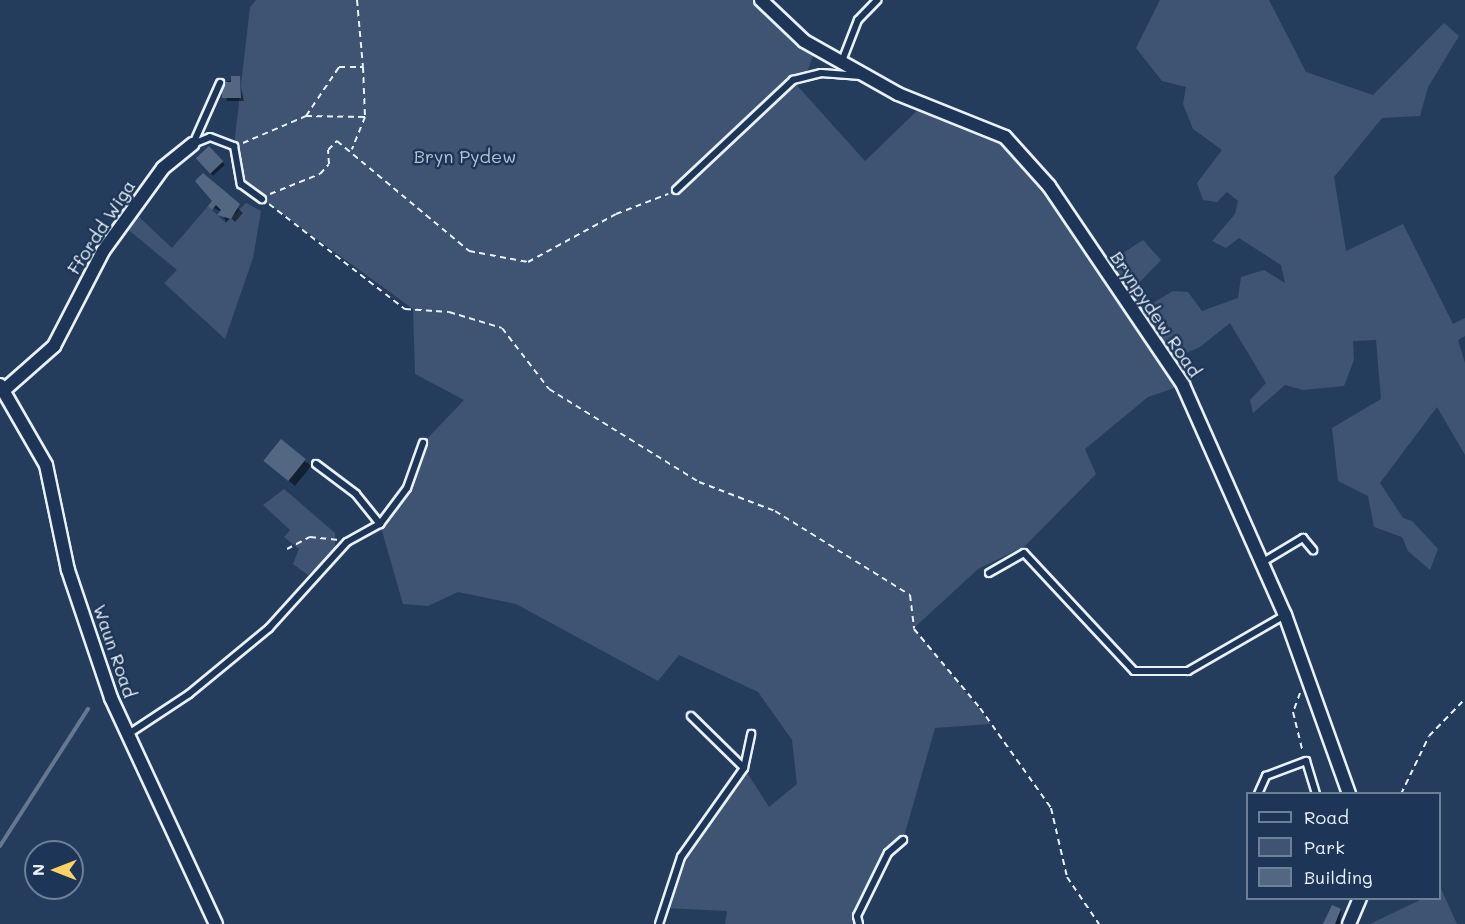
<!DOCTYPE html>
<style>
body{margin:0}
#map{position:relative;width:1465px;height:924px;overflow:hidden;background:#253d5d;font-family:Mali,sans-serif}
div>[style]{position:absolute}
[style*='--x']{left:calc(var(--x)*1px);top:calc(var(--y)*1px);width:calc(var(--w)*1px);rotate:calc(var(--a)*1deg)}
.green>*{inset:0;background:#3e5472}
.shadow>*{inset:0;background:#0007;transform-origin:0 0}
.stream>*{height:4px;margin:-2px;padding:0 2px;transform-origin:2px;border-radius:2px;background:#657890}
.building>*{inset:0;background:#536782;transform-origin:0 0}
.path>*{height:2px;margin-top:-1px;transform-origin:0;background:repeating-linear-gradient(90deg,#e8f1f8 0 6px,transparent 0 10.5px)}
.roads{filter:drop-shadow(2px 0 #e8f1f8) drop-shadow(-2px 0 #e8f1f8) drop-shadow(0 2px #e8f1f8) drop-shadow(0 -2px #e8f1f8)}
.lane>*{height:6px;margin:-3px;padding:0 3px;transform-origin:3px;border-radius:3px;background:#1d3557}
.street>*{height:12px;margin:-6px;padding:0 6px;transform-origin:6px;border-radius:6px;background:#1d3557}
span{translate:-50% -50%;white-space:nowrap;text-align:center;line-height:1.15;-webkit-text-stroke:5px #1d3557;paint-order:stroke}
.park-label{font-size:18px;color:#b5c2d0}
.street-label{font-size:18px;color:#e8f1f8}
.legend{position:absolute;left:1246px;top:792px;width:195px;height:108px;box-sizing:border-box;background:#1d3557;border:2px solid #6e8097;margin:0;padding:8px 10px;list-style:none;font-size:18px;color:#e8f1f8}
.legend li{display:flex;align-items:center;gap:12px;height:30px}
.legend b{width:30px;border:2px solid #6e8097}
.north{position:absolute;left:24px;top:840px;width:60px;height:60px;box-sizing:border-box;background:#1d3557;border:2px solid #6e8097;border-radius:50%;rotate:270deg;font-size:16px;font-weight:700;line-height:24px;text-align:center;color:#e8f1f8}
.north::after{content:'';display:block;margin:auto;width:21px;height:27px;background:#ffd166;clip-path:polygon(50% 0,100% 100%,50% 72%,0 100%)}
</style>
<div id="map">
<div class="green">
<div style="clip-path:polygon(256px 0,761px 0,816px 48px,806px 75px,793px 81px,865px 161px,924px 104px,1005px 137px,1103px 266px,1143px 240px,1161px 260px,1138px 284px,1153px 303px,1173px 291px,1188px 292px,1202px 311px,1238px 298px,1241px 277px,1264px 270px,1285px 283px,1281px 265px,1239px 238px,1226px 248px,1212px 241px,1235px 214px,1238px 201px,1227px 192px,1217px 202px,1203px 200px,1197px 183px,1222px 150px,1193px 129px,1183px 104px,1186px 87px,1162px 81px,1136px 48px,1160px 0,1269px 0,1306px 72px,1373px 95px,1444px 23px,1459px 36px,1428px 87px,1420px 116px,1382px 118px,1334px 177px,1346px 251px,1403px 224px,1453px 324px,1465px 318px,1465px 336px,1458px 340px,1465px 363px,1465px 455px,1437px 407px,1380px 483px,1403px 518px,1412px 521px,1438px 549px,1430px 570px,1408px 551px,1402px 537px,1374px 527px,1368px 496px,1338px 481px,1332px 428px,1381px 399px,1376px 340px,1353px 341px,1354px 360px,1344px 386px,1303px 390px,1285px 385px,1253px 413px,1250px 400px,1266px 383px,1230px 323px,1200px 347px,1168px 361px,1183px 385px,1148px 397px,1085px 449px,1096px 474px,1025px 546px,978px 569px,914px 628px,991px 724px,935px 728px,903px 840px,888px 853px,857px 916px,861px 924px,725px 924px,727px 911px,665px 908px,681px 857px,744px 768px,769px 807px,797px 784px,792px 740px,758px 692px,679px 655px,658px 681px,516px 604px,458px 592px,428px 606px,403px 604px,380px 524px,407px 488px,423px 443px,464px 400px,415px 374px,413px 309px,241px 184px,234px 146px,250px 7px)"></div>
<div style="clip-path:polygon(246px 203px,261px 211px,253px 258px,225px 339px,164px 283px,177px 270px,125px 227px,136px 214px,172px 248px,208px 206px,226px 223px)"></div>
<div style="clip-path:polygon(284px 489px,335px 533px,335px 551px,308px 575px,293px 564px,299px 549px,284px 537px,290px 530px,263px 505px)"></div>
<div style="clip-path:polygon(1441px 889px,1457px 924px,1370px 924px,1422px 899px,1440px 898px)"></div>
</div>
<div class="shadow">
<div style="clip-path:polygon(239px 78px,244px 101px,227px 101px,223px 83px)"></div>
<div style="left:209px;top:148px;width:23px;height:16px;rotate:47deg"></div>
<div style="clip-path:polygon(203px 175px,243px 213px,235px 222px,230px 217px,226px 222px,222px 212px,210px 206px,214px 201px)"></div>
<div style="clip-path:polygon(281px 441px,311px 466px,295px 486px,271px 466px)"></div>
<div style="clip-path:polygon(1341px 910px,1340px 924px,1325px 924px)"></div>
</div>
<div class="stream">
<div style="--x:0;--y:846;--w:163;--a:-57.3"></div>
</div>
<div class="building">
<div style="clip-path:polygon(231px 76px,240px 76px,241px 98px,222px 98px,222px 82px,231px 82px)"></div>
<div style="left:209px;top:146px;width:21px;height:18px;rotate:47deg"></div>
<div style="clip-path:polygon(203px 173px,240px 204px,231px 219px,217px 215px,221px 210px,216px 205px,212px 210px,208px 206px,212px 201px,195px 181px)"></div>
<div style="left:281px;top:439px;width:32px;height:28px;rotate:39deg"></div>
<div style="clip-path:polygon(1332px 905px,1341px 909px,1335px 924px,1323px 924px)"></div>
</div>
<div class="path">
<div style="--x:357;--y:0;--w:67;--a:84.9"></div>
<div style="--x:306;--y:116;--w:59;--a:-56"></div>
<div style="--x:339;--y:67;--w:24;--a:0"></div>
<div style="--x:363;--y:67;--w:49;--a:87.7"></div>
<div style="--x:243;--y:143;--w:69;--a:-23.2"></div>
<div style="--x:306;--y:116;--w:59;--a:1"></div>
<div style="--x:365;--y:117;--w:35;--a:112"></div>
<div style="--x:270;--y:194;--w:54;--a:-21.8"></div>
<div style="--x:320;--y:174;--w:13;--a:-48"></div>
<div style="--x:329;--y:164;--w:14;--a:-94"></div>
<div style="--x:328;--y:150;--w:13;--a:-45"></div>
<div style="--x:337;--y:141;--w:172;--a:39.8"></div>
<div style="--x:469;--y:251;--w:60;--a:10.6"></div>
<div style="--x:528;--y:262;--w:100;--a:-28.6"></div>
<div style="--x:616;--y:214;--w:56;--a:-21"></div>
<div style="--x:269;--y:204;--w:172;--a:37.7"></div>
<div style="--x:405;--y:309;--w:44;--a:3.9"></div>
<div style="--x:449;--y:312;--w:55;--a:16.8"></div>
<div style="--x:502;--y:328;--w:77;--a:52.4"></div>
<div style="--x:549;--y:389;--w:176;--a:31.8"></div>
<div style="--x:699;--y:482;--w:81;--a:20.9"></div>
<div style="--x:775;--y:511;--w:159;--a:31.9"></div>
<div style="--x:910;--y:595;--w:34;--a:83"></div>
<div style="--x:914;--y:629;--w:103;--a:50.1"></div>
<div style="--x:980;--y:708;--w:123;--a:54.6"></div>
<div style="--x:1051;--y:808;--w:71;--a:76.9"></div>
<div style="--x:1067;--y:877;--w:57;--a:55.8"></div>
<div style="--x:287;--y:549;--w:26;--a:-28"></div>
<div style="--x:310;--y:537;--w:29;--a:6"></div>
<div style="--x:1300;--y:693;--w:20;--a:110"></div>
<div style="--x:1293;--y:712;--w:42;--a:76.3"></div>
<div style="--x:1401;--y:794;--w:64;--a:-64.2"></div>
<div style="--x:1429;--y:736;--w:52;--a:-45.8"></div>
</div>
<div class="roads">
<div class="lane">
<div style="--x:842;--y:61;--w:44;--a:-68.7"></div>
<div style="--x:858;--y:20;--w:28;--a:-46"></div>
<div style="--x:193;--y:144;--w:18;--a:-22"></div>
<div style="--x:210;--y:137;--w:26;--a:21"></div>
<div style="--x:234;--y:146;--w:39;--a:80"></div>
<div style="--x:241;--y:184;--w:26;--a:36"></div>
<div style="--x:193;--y:144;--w:67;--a:-66.1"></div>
<div style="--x:676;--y:190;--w:161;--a:-43.2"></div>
<div style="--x:793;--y:80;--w:29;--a:-14"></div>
<div style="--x:821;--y:73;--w:40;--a:4.3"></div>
<div style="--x:380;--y:524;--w:45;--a:-53.1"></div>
<div style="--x:407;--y:488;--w:48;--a:-70.4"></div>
<div style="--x:1263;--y:562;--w:47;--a:-31"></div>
<div style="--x:1303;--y:538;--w:16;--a:50"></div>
<div style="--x:989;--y:573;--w:40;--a:-29.7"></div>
<div style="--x:1024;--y:553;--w:161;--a:47"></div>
<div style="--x:1134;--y:671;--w:54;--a:0"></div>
<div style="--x:1188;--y:671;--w:112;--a:-30"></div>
<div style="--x:691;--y:716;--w:74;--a:44.5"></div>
<div style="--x:127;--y:735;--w:74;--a:-33.5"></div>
<div style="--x:189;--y:694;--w:104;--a:-39.5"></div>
<div style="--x:269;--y:628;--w:116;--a:-47.8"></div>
<div style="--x:347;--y:542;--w:38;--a:-29"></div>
<div style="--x:380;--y:524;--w:38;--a:-129"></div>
<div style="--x:356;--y:494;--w:50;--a:-143.1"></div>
<div style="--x:1258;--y:794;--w:20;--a:-66"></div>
<div style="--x:1266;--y:776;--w:43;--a:-20.6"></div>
<div style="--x:1306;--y:761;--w:34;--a:73"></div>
<div style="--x:659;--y:924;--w:71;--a:-71.8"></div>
<div style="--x:681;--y:857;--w:109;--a:-54.7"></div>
<div style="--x:744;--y:768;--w:35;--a:-78"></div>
<div style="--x:859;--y:924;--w:8;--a:-104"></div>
<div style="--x:857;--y:916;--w:70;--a:-63.8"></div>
<div style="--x:888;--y:853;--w:20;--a:-41"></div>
</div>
<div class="street">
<div style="--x:761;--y:0;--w:59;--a:43.6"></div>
<div style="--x:804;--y:41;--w:108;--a:29.4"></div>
<div style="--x:898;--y:94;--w:115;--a:21.9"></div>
<div style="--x:1005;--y:137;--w:66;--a:48.1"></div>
<div style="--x:1049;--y:186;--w:240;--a:56"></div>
<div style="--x:1183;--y:385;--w:252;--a:66.1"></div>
<div style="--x:1285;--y:615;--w:190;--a:70.3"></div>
<div style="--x:0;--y:385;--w:92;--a:60.1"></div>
<div style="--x:46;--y:465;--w:107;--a:78.2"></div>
<div style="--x:68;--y:570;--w:135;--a:71.4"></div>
<div style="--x:111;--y:698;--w:249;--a:65.1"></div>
<div style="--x:3;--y:391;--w:68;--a:-41.4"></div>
<div style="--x:54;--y:346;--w:107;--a:-62.7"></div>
<div style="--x:103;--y:251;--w:102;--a:-54.1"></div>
<div style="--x:163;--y:168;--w:38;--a:-39"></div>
<div style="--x:1349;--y:924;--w:28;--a:-67"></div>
</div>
</div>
<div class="park-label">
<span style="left:465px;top:156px">Bryn Pydew</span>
</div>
<div class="street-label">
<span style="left:101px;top:227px;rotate:-57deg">Ffordd Wiga</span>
<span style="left:1156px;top:314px;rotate:56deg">Brynpydew Road</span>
<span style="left:115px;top:651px;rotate:71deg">Waun Road</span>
</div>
<ul class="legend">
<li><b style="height:8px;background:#1d3557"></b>Road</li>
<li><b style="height:16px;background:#3e5472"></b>Park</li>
<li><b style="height:16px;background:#536782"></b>Building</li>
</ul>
<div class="north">N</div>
</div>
